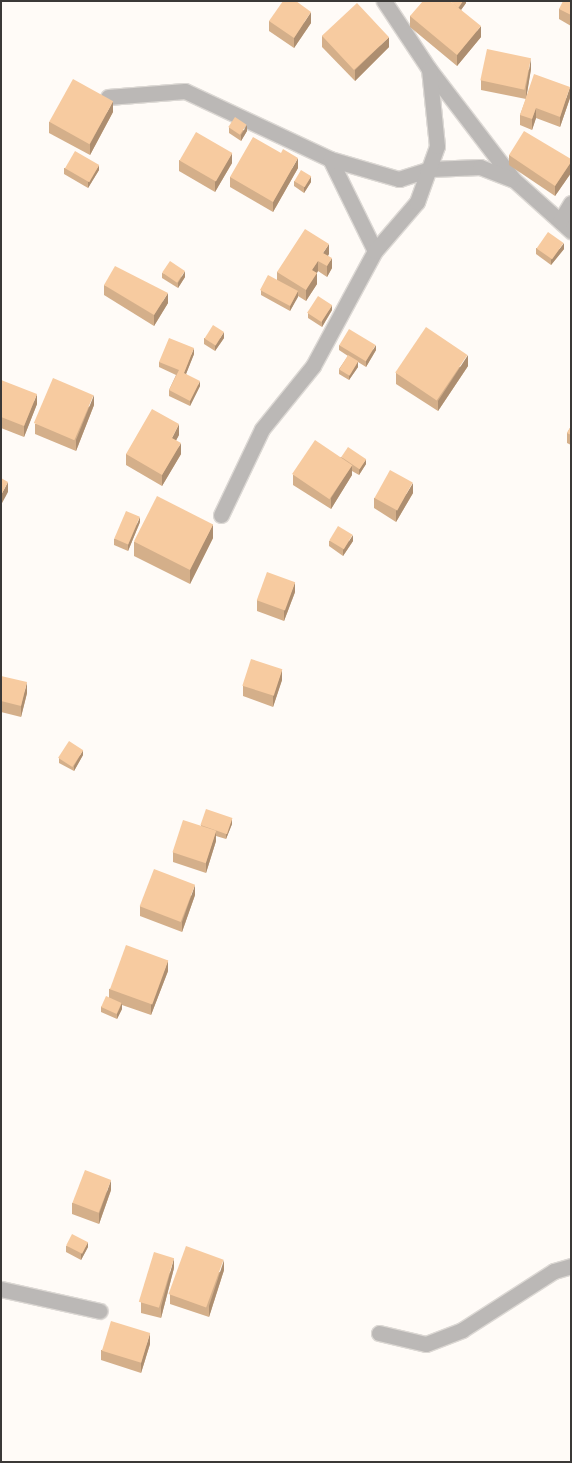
<!DOCTYPE html>
<style>
body{margin:0}
#map{position:relative;width:572px;height:1463px;overflow:hidden;background:#fffbf7;font-family:"Sofia Sans Condensed",sans-serif}
div>[style]{position:absolute}
[style*='--x']{left:calc(var(--x)*1px);top:calc(var(--y)*1px);width:calc(var(--w)*1px);rotate:calc(var(--a)*1deg)}
.roads{filter:drop-shadow(1px 0 #dcd8d4) drop-shadow(-1px 0 #dcd8d4) drop-shadow(0 1px #dcd8d4) drop-shadow(0 -1px #dcd8d4)}
.minor>*{height:15px;margin:-7.5px;padding:0 7.5px;transform-origin:7.5px;border-radius:7.5px;background:#bbb8b6}
.wall>*{inset:0;background:#d4af8a}
.shaded-wall>*{inset:0;background:#ad8e70}
.building>*{inset:0;background:#f7cba0;transform-origin:0 0}
span{translate:-50% -50%;white-space:nowrap;text-align:center;line-height:1.15;-webkit-text-stroke:5px #fffbf7;paint-order:stroke}
.frame{position:absolute;inset:0;border:2px solid #3b3937;pointer-events:none}
</style>
<div id="map">
<div class="roads">
<div class="minor">
<div style="--x:384;--y:1;--w:82;--a:56.5"></div>
<div style="--x:429;--y:69;--w:138;--a:52.6"></div>
<div style="--x:513;--y:179;--w:78;--a:41.9"></div>
<div style="--x:108;--y:97;--w:77;--a:-4.5"></div>
<div style="--x:185;--y:91;--w:160;--a:25.1"></div>
<div style="--x:330;--y:159;--w:102;--a:63.9"></div>
<div style="--x:330;--y:159;--w:72;--a:16.2"></div>
<div style="--x:399;--y:179;--w:33;--a:-18"></div>
<div style="--x:430;--y:169;--w:50;--a:-2.3"></div>
<div style="--x:480;--y:167;--w:34;--a:21"></div>
<div style="--x:560;--y:221;--w:21;--a:-59"></div>
<div style="--x:221;--y:515;--w:95;--a:-64.5"></div>
<div style="--x:262;--y:429;--w:81;--a:-51"></div>
<div style="--x:313;--y:366;--w:131;--a:-61.7"></div>
<div style="--x:375;--y:251;--w:65;--a:-49.4"></div>
<div style="--x:417;--y:202;--w:59;--a:-70.3"></div>
<div style="--x:437;--y:146;--w:77;--a:-95.9"></div>
<div style="--x:1;--y:1289;--w:101;--a:12.5"></div>
<div style="--x:379;--y:1333;--w:48;--a:13.2"></div>
<div style="--x:426;--y:1344;--w:39;--a:-21"></div>
<div style="--x:462;--y:1330;--w:109;--a:-32.7"></div>
<div style="--x:554;--y:1271;--w:18;--a:-16"></div>
</div>
</div>
<div class="wall">
<div style="clip-path:polygon(466px 1px,466px 3px,461px 10px,481px 37px,457px 66px,410px 27px,410px 16px)"></div>
<div style="clip-path:polygon(571px 1px,571px 26px,559px 19px,559px 9px)"></div>
<div style="clip-path:polygon(269px 21px,311px 23px,294px 48px,269px 31px)"></div>
<div style="clip-path:polygon(322px 36px,389px 47px,355px 81px,322px 47px)"></div>
<div style="clip-path:polygon(531px 69px,526px 99px,570px 98px,560px 127px,536px 118px,532px 130px,520px 125px,520px 115px,526px 99px,481px 90px,481px 80px)"></div>
<div style="clip-path:polygon(113px 112px,90px 155px,49px 133px,49px 122px)"></div>
<div style="clip-path:polygon(229px 127px,247px 131px,241px 141px,229px 133px)"></div>
<div style="clip-path:polygon(509px 155px,571px 159px,571px 173px,555px 196px,509px 165px)"></div>
<div style="clip-path:polygon(179px 160px,232px 163px,215px 192px,179px 171px)"></div>
<div style="clip-path:polygon(64px 168px,99px 170px,88px 188px,64px 174px)"></div>
<div style="clip-path:polygon(298px 168px,273px 212px,230px 187px,230px 177px)"></div>
<div style="clip-path:polygon(294px 181px,311px 182px,304px 193px,294px 186px)"></div>
<div style="clip-path:polygon(536px 248px,564px 249px,551px 265px,536px 254px)"></div>
<div style="clip-path:polygon(329px 254px,328px 256px,332px 268px,327px 277px,318px 271px,317px 273px,317px 284px,306px 301px,298px 296px,290px 311px,261px 295px,261px 290px,277px 280px,277px 272px)"></div>
<div style="clip-path:polygon(162px 273px,185px 277px,178px 288px,162px 278px)"></div>
<div style="clip-path:polygon(104px 285px,168px 303px,154px 326px,104px 295px)"></div>
<div style="clip-path:polygon(332px 310px,322px 327px,308px 318px,308px 313px)"></div>
<div style="clip-path:polygon(204px 338px,224px 338px,215px 351px,204px 344px)"></div>
<div style="clip-path:polygon(339px 345px,376px 350px,366px 367px,358px 362px,358px 367px,349px 380px,339px 374px,339px 369px,348px 356px,339px 350px)"></div>
<div style="clip-path:polygon(194px 354px,186px 374px,200px 386px,190px 406px,169px 396px,169px 390px,176px 375px,159px 367px,159px 362px)"></div>
<div style="clip-path:polygon(468px 366px,438px 411px,396px 384px,396px 373px)"></div>
<div style="clip-path:polygon(1px 380px,37px 404px,24px 437px,1px 428px)"></div>
<div style="clip-path:polygon(94px 405px,76px 451px,35px 434px,35px 424px)"></div>
<div style="clip-path:polygon(571px 426px,571px 445px,567px 443px,567px 433px)"></div>
<div style="clip-path:polygon(179px 435px,176px 440px,181px 454px,162px 486px,126px 465px,126px 454px)"></div>
<div style="clip-path:polygon(341px 457px,366px 464px,359px 475px,352px 471px,352px 475px,331px 509px,293px 485px,293px 475px)"></div>
<div style="clip-path:polygon(413px 493px,396px 522px,374px 508px,374px 498px)"></div>
<div style="clip-path:polygon(140px 522px,128px 551px,114px 545px,114px 539px)"></div>
<div style="clip-path:polygon(213px 538px,190px 584px,134px 556px,134px 542px)"></div>
<div style="clip-path:polygon(329px 541px,353px 541px,343px 556px,329px 546px)"></div>
<div style="clip-path:polygon(295px 592px,284px 621px,257px 611px,257px 600px)"></div>
<div style="clip-path:polygon(1px 676px,27px 693px,21px 717px,1px 712px)"></div>
<div style="clip-path:polygon(282px 680px,273px 707px,243px 696px,243px 686px)"></div>
<div style="clip-path:polygon(83px 755px,74px 771px,59px 763px,59px 758px)"></div>
<div style="clip-path:polygon(232px 824px,226px 839px,216px 836px,216px 841px,206px 873px,173px 862px,173px 852px,201px 826px,201px 825px)"></div>
<div style="clip-path:polygon(195px 895px,182px 932px,140px 916px,140px 906px)"></div>
<div style="clip-path:polygon(168px 971px,151px 1015px,122px 1005px,122px 1009px,117px 1019px,101px 1012px,101px 1007px,109px 998px,109px 989px)"></div>
<div style="clip-path:polygon(111px 1190px,99px 1224px,72px 1214px,72px 1203px)"></div>
<div style="clip-path:polygon(66px 1246px,88px 1247px,81px 1260px,66px 1252px)"></div>
<div style="clip-path:polygon(174px 1268px,161px 1318px,141px 1313px,141px 1302px)"></div>
<div style="clip-path:polygon(224px 1270px,209px 1317px,170px 1304px,170px 1294px)"></div>
<div style="clip-path:polygon(150px 1344px,141px 1373px,101px 1360px,101px 1350px)"></div>
</div>
<div class="shaded-wall">
<div style="clip-path:polygon(463px 1px,466px 1px,466px 3px,458px 14px,458px 9px)"></div>
<div style="clip-path:polygon(311px 12px,311px 23px,294px 48px,294px 38px)"></div>
<div style="clip-path:polygon(481px 26px,481px 37px,457px 66px,457px 55px)"></div>
<div style="clip-path:polygon(389px 37px,389px 47px,355px 81px,355px 70px)"></div>
<div style="clip-path:polygon(531px 58px,531px 69px,526px 99px,526px 88px)"></div>
<div style="clip-path:polygon(570px 87px,570px 98px,560px 127px,560px 117px)"></div>
<div style="clip-path:polygon(113px 101px,113px 112px,90px 155px,90px 144px)"></div>
<div style="clip-path:polygon(536px 108px,536px 118px,532px 130px,532px 119px)"></div>
<div style="clip-path:polygon(247px 125px,247px 131px,241px 141px,241px 135px)"></div>
<div style="clip-path:polygon(232px 153px,232px 163px,215px 192px,215px 181px)"></div>
<div style="clip-path:polygon(298px 158px,298px 168px,273px 212px,273px 202px)"></div>
<div style="clip-path:polygon(571px 162px,571px 173px,555px 196px,555px 186px)"></div>
<div style="clip-path:polygon(99px 165px,99px 170px,88px 188px,88px 182px)"></div>
<div style="clip-path:polygon(311px 176px,311px 182px,304px 193px,304px 187px)"></div>
<div style="clip-path:polygon(564px 243px,564px 249px,551px 265px,551px 260px)"></div>
<div style="clip-path:polygon(329px 244px,329px 254px,323px 263px,323px 253px)"></div>
<div style="clip-path:polygon(332px 258px,332px 268px,327px 277px,327px 266px)"></div>
<div style="clip-path:polygon(318px 261px,318px 271px,316px 274px,317px 273px,317px 284px,306px 301px,306px 290px,312px 270px)"></div>
<div style="clip-path:polygon(185px 271px,185px 277px,178px 288px,178px 283px)"></div>
<div style="clip-path:polygon(298px 291px,298px 297px,290px 311px,290px 306px)"></div>
<div style="clip-path:polygon(168px 293px,168px 303px,154px 326px,154px 315px)"></div>
<div style="clip-path:polygon(332px 305px,332px 310px,322px 327px,322px 321px)"></div>
<div style="clip-path:polygon(224px 332px,224px 338px,215px 351px,215px 346px)"></div>
<div style="clip-path:polygon(376px 345px,376px 350px,366px 367px,366px 361px)"></div>
<div style="clip-path:polygon(194px 348px,194px 354px,184px 379px,184px 373px)"></div>
<div style="clip-path:polygon(468px 355px,468px 366px,438px 411px,438px 401px)"></div>
<div style="clip-path:polygon(358px 361px,358px 367px,349px 380px,349px 375px)"></div>
<div style="clip-path:polygon(200px 381px,200px 386px,190px 406px,190px 401px)"></div>
<div style="clip-path:polygon(37px 394px,37px 404px,24px 437px,24px 426px)"></div>
<div style="clip-path:polygon(94px 395px,94px 405px,76px 451px,76px 440px)"></div>
<div style="clip-path:polygon(179px 424px,179px 435px,172px 448px,172px 438px)"></div>
<div style="clip-path:polygon(181px 443px,181px 454px,162px 486px,162px 475px)"></div>
<div style="clip-path:polygon(366px 459px,366px 464px,359px 475px,359px 470px)"></div>
<div style="clip-path:polygon(352px 465px,352px 475px,331px 509px,331px 498px)"></div>
<div style="clip-path:polygon(8px 482px,8px 492px,1px 505px,1px 495px)"></div>
<div style="clip-path:polygon(413px 483px,413px 493px,396px 522px,396px 511px)"></div>
<div style="clip-path:polygon(140px 517px,140px 522px,128px 551px,128px 545px)"></div>
<div style="clip-path:polygon(213px 524px,213px 538px,190px 584px,190px 569px)"></div>
<div style="clip-path:polygon(353px 535px,353px 541px,343px 556px,343px 550px)"></div>
<div style="clip-path:polygon(295px 582px,295px 592px,284px 621px,284px 610px)"></div>
<div style="clip-path:polygon(282px 669px,282px 680px,273px 707px,273px 696px)"></div>
<div style="clip-path:polygon(27px 682px,27px 693px,21px 717px,21px 706px)"></div>
<div style="clip-path:polygon(83px 750px,83px 755px,74px 771px,74px 766px)"></div>
<div style="clip-path:polygon(232px 818px,232px 824px,226px 839px,226px 834px)"></div>
<div style="clip-path:polygon(216px 831px,216px 841px,206px 873px,206px 862px)"></div>
<div style="clip-path:polygon(195px 885px,195px 895px,182px 932px,182px 922px)"></div>
<div style="clip-path:polygon(168px 960px,168px 971px,151px 1015px,151px 1005px)"></div>
<div style="clip-path:polygon(122px 1003px,122px 1009px,117px 1019px,117px 1014px)"></div>
<div style="clip-path:polygon(111px 1180px,111px 1190px,99px 1224px,99px 1214px)"></div>
<div style="clip-path:polygon(88px 1242px,88px 1247px,81px 1260px,81px 1254px)"></div>
<div style="clip-path:polygon(174px 1258px,174px 1268px,161px 1318px,161px 1307px)"></div>
<div style="clip-path:polygon(224px 1260px,224px 1270px,209px 1317px,209px 1306px)"></div>
<div style="clip-path:polygon(150px 1333px,150px 1344px,141px 1373px,141px 1363px)"></div>
</div>
<div class="building">
<div style="clip-path:polygon(283px 1px,296px 1px,311px 12px,294px 38px,269px 21px)"></div>
<div style="clip-path:polygon(423px 1px,450px 1px,481px 26px,457px 55px,410px 16px)"></div>
<div style="clip-path:polygon(450px 1px,463px 1px,458px 8px)"></div>
<div style="clip-path:polygon(563px 1px,571px 1px,571px 15px,559px 9px)"></div>
<div style="left:357px;top:3px;width:47px;height:48px;rotate:47deg"></div>
<div style="left:487px;top:49px;width:45px;height:32px;rotate:12deg"></div>
<div style="clip-path:polygon(534px 74px,570px 87px,560px 117px,536px 108px,532px 119px,520px 115px)"></div>
<div style="left:73px;top:79px;width:46px;height:49px;rotate:29deg"></div>
<div style="left:235px;top:117px;width:14px;height:12px;rotate:34deg"></div>
<div style="clip-path:polygon(524px 131px,571px 159px,571px 162px,555px 186px,509px 155px)"></div>
<div style="left:196px;top:132px;width:42px;height:33px;rotate:30deg"></div>
<div style="clip-path:polygon(253px 137px,281px 153px,283px 149px,298px 158px,273px 202px,230px 177px)"></div>
<div style="left:75px;top:151px;width:28px;height:20px;rotate:30deg"></div>
<div style="left:301px;top:170px;width:12px;height:13px;rotate:31deg"></div>
<div style="clip-path:polygon(305px 229px,329px 244px,323px 253px,332px 258px,327px 266px,318px 261px,312px 270px,317px 273px,306px 290px,277px 272px)"></div>
<div style="left:548px;top:232px;width:19px;height:20px;rotate:35deg"></div>
<div style="left:170px;top:261px;width:18px;height:14px;rotate:34deg"></div>
<div style="clip-path:polygon(115px 266px,168px 293px,154px 315px,104px 285px)"></div>
<div style="left:268px;top:275px;width:34px;height:17px;rotate:28deg"></div>
<div style="left:318px;top:296px;width:17px;height:20px;rotate:33deg"></div>
<div style="left:213px;top:325px;width:13px;height:16px;rotate:32deg"></div>
<div style="left:426px;top:327px;width:50px;height:55px;rotate:34deg"></div>
<div style="left:349px;top:329px;width:31px;height:19px;rotate:31deg"></div>
<div style="clip-path:polygon(169px 338px,194px 348px,184px 373px,200px 381px,190px 401px,169px 390px,179px 370px,159px 362px)"></div>
<div style="left:348px;top:355px;width:12px;height:17px;rotate:31deg"></div>
<div style="left:53px;top:378px;width:44px;height:49px;rotate:23deg"></div>
<div style="clip-path:polygon(1px 380px,37px 394px,24px 426px,1px 417px)"></div>
<div style="clip-path:polygon(152px 409px,179px 424px,172px 438px,181px 443px,162px 475px,126px 454px)"></div>
<div style="clip-path:polygon(571px 426px,571px 435px,567px 433px)"></div>
<div style="left:315px;top:440px;width:45px;height:41px;rotate:34deg"></div>
<div style="left:348px;top:447px;width:22px;height:12px;rotate:34deg"></div>
<div style="left:390px;top:470px;width:26px;height:32px;rotate:29deg"></div>
<div style="clip-path:polygon(1px 478px,8px 482px,1px 495px)"></div>
<div style="left:157px;top:496px;width:63px;height:51px;rotate:27deg"></div>
<div style="left:126px;top:511px;width:15px;height:30px;rotate:23deg"></div>
<div style="left:338px;top:526px;width:17px;height:17px;rotate:31deg"></div>
<div style="left:267px;top:572px;width:30px;height:30px;rotate:20deg"></div>
<div style="left:251px;top:659px;width:33px;height:28px;rotate:18deg"></div>
<div style="clip-path:polygon(1px 676px,27px 682px,21px 706px,1px 701px)"></div>
<div style="left:69px;top:741px;width:17px;height:20px;rotate:33deg"></div>
<div style="left:206px;top:809px;width:28px;height:17px;rotate:19deg"></div>
<div style="left:183px;top:820px;width:35px;height:34px;rotate:18deg"></div>
<div style="left:154px;top:869px;width:44px;height:40px;rotate:21deg"></div>
<div style="left:126px;top:945px;width:45px;height:47px;rotate:20deg"></div>
<div style="left:106px;top:996px;width:17px;height:12px;rotate:24deg"></div>
<div style="left:85px;top:1170px;width:28px;height:35px;rotate:21deg"></div>
<div style="left:72px;top:1234px;width:18px;height:13px;rotate:27deg"></div>
<div style="left:186px;top:1246px;width:40px;height:51px;rotate:20deg"></div>
<div style="left:154px;top:1252px;width:21px;height:52px;rotate:17deg"></div>
<div style="left:111px;top:1321px;width:41px;height:31px;rotate:17deg"></div>
</div>
<div class="frame"></div>
</div>
